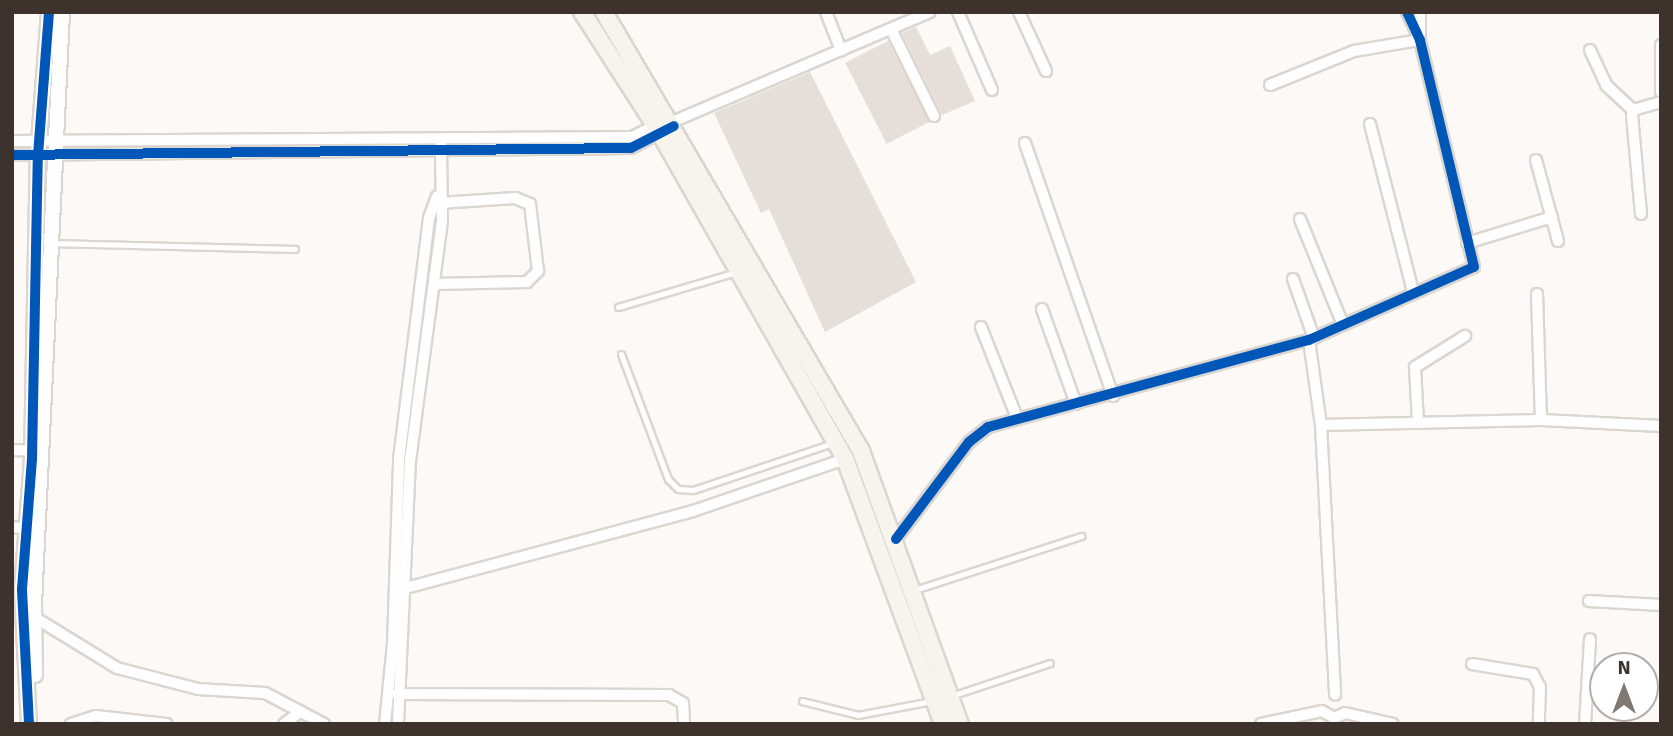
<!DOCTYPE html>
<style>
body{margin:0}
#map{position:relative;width:1673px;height:736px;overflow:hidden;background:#fcf9f6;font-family:Signika,sans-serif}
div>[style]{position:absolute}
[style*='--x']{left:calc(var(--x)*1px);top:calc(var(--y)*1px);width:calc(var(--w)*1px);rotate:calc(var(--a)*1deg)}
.building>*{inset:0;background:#e5ded9;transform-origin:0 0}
.roads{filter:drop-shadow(2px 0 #dcd6d1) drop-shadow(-2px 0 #dcd6d1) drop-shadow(0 2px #dcd6d1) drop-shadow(0 -2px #dcd6d1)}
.service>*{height:5px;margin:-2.5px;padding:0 2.5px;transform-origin:2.5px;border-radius:2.5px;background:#fffefe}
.minor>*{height:10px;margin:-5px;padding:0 5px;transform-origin:5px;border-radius:5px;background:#fffefe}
.tertiary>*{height:14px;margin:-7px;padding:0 7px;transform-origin:7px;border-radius:7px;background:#fffefe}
.secondary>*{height:16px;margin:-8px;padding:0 8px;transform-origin:8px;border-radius:8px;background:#f7f4ee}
.cycleway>*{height:10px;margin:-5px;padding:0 5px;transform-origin:5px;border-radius:5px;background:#0057b8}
span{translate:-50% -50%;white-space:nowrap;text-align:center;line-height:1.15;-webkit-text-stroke:5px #fff;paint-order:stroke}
.frame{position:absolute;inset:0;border:14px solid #3e332c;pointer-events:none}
.north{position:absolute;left:1589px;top:652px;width:70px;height:70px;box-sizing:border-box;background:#fff;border:2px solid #b2adab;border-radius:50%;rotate:0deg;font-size:19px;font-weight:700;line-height:28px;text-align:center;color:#3e332c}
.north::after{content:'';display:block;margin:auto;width:24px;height:32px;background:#807873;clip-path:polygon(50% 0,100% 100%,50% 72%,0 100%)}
</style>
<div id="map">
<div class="building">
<div style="clip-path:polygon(916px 27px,930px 55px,950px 46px,975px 101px,942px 115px,902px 33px)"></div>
<div style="left:888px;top:41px;width:91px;height:48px;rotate:63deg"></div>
<div style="clip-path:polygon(810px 72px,916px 282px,825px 332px,769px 209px,761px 213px,714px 113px)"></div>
</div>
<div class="roads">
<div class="service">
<div style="--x:53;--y:243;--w:242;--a:1.4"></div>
<div style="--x:618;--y:307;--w:123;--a:-16.5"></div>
<div style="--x:621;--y:354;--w:134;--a:69.4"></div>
<div style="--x:668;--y:479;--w:14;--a:45"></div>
<div style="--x:678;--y:489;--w:15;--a:4"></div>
<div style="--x:693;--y:490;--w:148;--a:-18.6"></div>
<div style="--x:914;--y:590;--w:176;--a:-17.9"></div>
<div style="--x:951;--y:696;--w:104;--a:-18.4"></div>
<div style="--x:802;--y:701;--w:58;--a:14"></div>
<div style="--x:858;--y:715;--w:75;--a:-10.7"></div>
</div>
<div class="minor">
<div style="--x:826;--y:12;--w:41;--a:68.5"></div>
<div style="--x:958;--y:12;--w:85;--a:66.4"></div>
<div style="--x:1019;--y:12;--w:65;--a:65.4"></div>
<div style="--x:1420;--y:12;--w:22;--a:90"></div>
<div style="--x:891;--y:29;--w:97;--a:63.7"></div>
<div style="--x:1661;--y:45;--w:47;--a:90"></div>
<div style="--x:1590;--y:50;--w:38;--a:65"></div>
<div style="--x:1606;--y:85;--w:37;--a:43"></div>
<div style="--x:1270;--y:85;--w:91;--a:-22"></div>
<div style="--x:1354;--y:51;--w:67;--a:-9.5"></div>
<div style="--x:672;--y:122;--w:280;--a:-23.1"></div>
<div style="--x:1370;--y:124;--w:172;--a:75.6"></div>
<div style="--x:12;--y:141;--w:620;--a:-0.37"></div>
<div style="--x:632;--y:137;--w:32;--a:-26"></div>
<div style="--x:1025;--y:143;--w:268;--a:70.8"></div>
<div style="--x:12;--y:155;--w:619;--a:-0.65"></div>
<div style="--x:631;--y:148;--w:36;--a:-28"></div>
<div style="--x:1536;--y:160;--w:84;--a:74.8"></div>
<div style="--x:1641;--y:214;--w:98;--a:-95.2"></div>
<div style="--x:1632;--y:116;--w:6;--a:-81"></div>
<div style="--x:1633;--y:110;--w:29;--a:-16"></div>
<div style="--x:1300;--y:219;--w:114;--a:67.9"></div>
<div style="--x:1467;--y:243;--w:89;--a:-17"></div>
<div style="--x:1293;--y:279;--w:63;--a:70.4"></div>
<div style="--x:434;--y:284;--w:93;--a:-1.2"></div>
<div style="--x:527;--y:282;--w:16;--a:-45"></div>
<div style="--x:538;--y:271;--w:67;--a:-96.8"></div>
<div style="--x:530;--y:204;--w:16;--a:-158"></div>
<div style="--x:515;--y:198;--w:76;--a:176.2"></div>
<div style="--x:1537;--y:294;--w:126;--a:88.2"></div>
<div style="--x:1042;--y:309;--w:101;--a:70.3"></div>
<div style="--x:981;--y:327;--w:98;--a:68.4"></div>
<div style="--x:1309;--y:340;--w:86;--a:82"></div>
<div style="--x:1321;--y:425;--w:270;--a:87"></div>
<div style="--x:1418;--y:423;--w:56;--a:-93.1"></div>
<div style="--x:1415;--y:367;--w:59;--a:-31.8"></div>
<div style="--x:1321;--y:425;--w:220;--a:-1.3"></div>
<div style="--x:1541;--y:420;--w:120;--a:2.9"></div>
<div style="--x:12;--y:450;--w:25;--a:2"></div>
<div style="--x:12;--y:527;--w:22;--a:5"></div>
<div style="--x:896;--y:539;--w:121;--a:-53"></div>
<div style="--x:969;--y:442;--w:24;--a:-38"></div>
<div style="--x:988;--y:427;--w:333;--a:-15.2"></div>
<div style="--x:1309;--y:340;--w:180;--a:-23.9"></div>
<div style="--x:1474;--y:267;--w:233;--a:-103.4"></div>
<div style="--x:1420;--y:40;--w:31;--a:-115"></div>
<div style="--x:402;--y:589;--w:301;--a:-15"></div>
<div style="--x:693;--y:511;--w:161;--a:-18.9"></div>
<div style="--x:1589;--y:601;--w:72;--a:3.2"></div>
<div style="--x:34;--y:617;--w:97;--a:31.6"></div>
<div style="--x:117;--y:668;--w:84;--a:14.5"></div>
<div style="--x:198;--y:689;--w:67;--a:3.4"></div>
<div style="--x:265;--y:693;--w:67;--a:27.7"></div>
<div style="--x:1472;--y:664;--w:62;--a:9.3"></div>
<div style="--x:1533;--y:674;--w:15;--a:62"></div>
<div style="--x:1540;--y:687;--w:37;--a:92"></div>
<div style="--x:397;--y:694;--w:272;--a:0.2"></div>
<div style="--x:669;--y:695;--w:16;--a:30"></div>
<div style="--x:683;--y:703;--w:21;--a:87"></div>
<div style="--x:71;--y:724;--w:26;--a:-18"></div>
<div style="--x:96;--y:716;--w:71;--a:6.4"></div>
<div style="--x:284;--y:724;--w:21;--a:-37"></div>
<div style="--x:385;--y:724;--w:80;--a:-84.3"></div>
<div style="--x:393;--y:644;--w:185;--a:-88.1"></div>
<div style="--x:399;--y:459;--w:243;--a:-82.9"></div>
<div style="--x:429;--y:218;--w:23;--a:-70"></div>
<div style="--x:398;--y:724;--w:263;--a:-87.4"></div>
<div style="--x:410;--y:461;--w:243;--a:-82.4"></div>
<div style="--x:442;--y:220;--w:75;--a:-90.8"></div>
<div style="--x:1261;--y:724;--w:62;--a:-12"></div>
<div style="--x:1322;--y:711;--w:14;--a:30"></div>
<div style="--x:1334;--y:718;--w:12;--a:-24"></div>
<div style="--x:1345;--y:713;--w:49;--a:12.9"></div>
<div style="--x:1585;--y:724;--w:85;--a:-86.6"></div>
</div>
<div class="tertiary">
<div style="--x:35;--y:675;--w:71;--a:-90.8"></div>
<div style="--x:34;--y:604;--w:593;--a:-87.29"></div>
<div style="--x:29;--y:724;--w:135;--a:-93"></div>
<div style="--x:22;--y:589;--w:131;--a:-85.6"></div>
<div style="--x:32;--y:458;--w:303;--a:-88.9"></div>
<div style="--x:38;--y:155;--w:143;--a:-85.6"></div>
</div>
<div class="secondary">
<div style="--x:582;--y:12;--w:144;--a:57.2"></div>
<div style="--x:660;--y:133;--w:375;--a:60.4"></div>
<div style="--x:845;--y:459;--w:283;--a:69.7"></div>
<div style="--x:604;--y:12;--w:509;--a:59.65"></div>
<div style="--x:861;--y:451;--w:290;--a:70.1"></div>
</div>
</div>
<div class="cycleway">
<div style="--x:12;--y:155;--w:619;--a:-0.65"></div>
<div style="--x:631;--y:148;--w:48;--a:-27.1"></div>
<div style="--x:896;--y:539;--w:121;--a:-53"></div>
<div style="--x:969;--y:442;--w:24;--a:-38"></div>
<div style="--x:988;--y:427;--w:333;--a:-15.2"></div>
<div style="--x:1309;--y:340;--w:180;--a:-23.9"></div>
<div style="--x:1474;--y:267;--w:233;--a:-103.4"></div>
<div style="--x:1420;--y:40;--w:31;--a:-115"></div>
<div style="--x:29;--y:724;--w:135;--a:-93"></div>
<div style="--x:22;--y:589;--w:131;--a:-85.6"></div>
<div style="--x:32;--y:458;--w:303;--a:-88.9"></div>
<div style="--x:38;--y:155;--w:143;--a:-85.6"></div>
</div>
<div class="frame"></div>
<div class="north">N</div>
</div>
